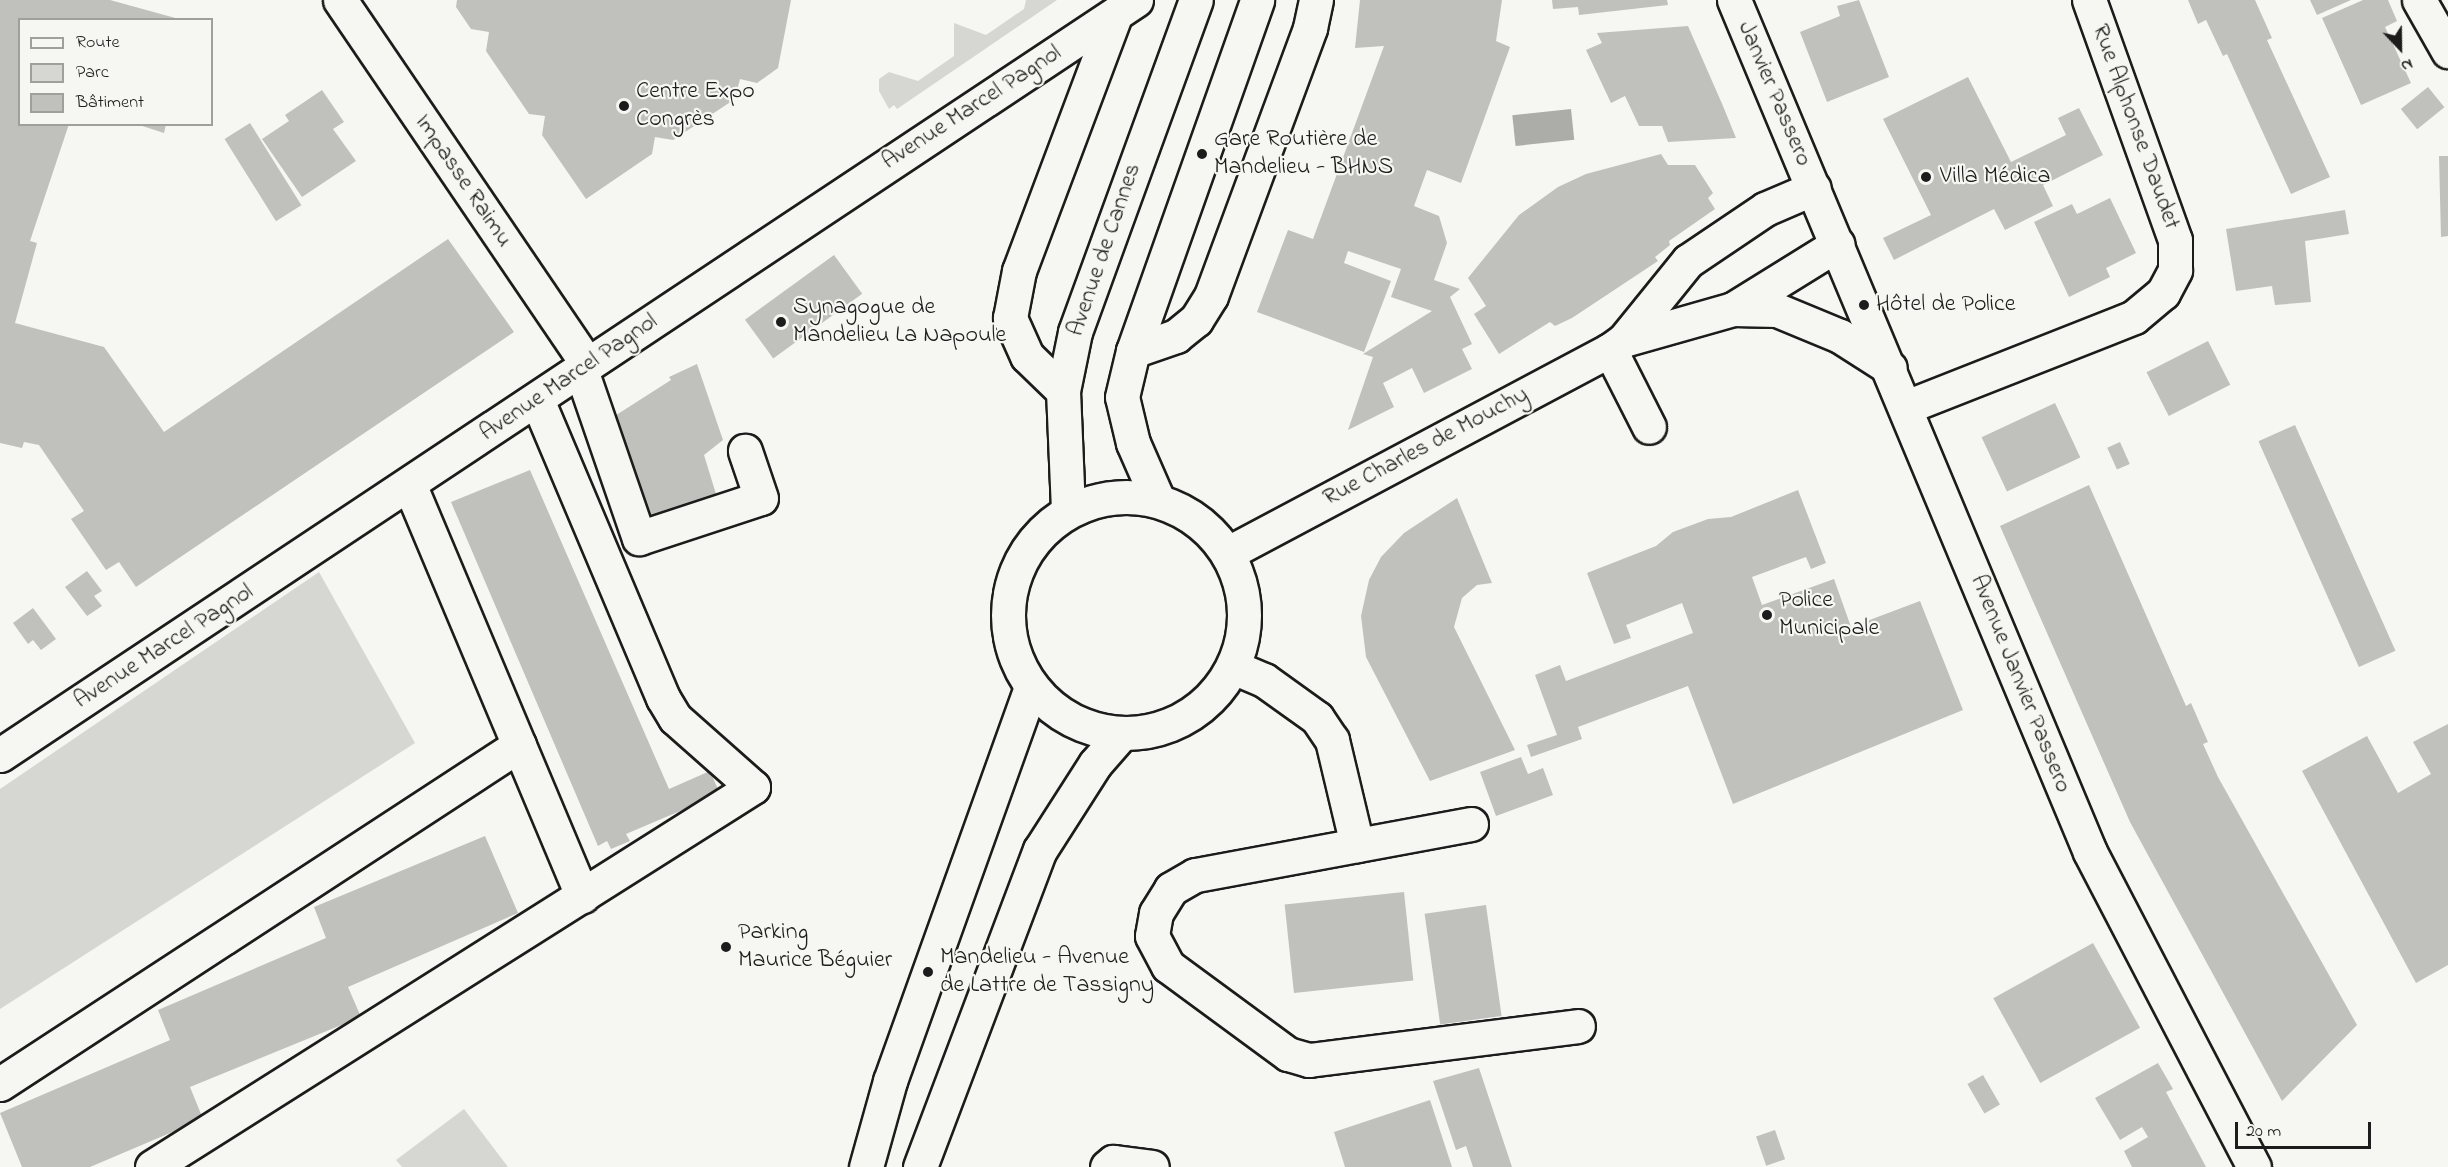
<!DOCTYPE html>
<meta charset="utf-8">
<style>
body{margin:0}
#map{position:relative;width:2448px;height:1167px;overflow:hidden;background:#f6f6f2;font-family:"Indie Flower",sans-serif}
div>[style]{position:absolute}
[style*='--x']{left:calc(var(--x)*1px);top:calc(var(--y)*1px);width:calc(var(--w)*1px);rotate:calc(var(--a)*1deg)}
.green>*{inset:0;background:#d6d6d2}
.water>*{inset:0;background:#acaca9;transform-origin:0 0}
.building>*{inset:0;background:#c0c0bd;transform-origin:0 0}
.roads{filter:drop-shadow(2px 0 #1c1c1c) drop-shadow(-2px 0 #1c1c1c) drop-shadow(0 2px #1c1c1c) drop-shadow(0 -2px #1c1c1c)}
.minor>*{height:33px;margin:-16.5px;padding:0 16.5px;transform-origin:16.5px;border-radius:16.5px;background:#f6f6f2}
.major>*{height:33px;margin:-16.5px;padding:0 16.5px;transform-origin:16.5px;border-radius:16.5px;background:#f6f6f2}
.major>.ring{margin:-16.5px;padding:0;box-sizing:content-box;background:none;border:33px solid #f6f6f2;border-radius:50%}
.dots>*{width:16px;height:16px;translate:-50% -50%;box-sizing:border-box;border:3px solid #f6f6f2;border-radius:50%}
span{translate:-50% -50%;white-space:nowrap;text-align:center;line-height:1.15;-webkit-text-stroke:4.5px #f6f6f2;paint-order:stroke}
.poi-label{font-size:24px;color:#1c1c1c}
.left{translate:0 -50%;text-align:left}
.street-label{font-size:24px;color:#1c1c1c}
.legend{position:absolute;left:18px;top:18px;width:195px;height:108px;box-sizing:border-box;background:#f6f6f2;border:2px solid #9f9f9c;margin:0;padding:8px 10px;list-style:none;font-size:18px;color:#1c1c1c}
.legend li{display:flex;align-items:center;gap:12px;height:30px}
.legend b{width:30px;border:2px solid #9f9f9c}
.north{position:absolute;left:2370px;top:18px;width:60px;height:60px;-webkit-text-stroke:4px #f6f6f2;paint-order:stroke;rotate:158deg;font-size:16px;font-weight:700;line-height:24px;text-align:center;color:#1c1c1c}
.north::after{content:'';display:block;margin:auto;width:21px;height:27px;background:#1c1c1c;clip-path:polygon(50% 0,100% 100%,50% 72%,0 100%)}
.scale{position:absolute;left:2235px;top:1122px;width:136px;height:27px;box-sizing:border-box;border:3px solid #1c1c1c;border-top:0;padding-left:8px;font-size:18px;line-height:21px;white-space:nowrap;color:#1c1c1c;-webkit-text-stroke:4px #f6f6f2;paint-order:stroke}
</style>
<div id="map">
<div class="green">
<div style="clip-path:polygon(1026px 0,1057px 0,897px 109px,894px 105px,889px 109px,879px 91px,879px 79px,889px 72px,918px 81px,954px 56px,954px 23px,986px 35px,1024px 9px)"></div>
<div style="clip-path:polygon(319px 572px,415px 743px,0 1009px,0 789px)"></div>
<div style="clip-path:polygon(464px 1109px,508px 1167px,402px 1167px,396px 1160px)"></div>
</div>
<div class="water">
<div style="left:1571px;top:109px;width:31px;height:59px;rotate:84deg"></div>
</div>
<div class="building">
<div style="clip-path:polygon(0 0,110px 0,179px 19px,20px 20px,20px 124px,69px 124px,30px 241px,37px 243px,15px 323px,104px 347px,164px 432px,448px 239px,514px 332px,136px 587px,119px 562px,106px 570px,71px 519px,84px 511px,39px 445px,24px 442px,22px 448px,0 443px)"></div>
<div style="clip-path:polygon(457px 0,791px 0,778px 68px,757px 83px,740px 79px,735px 99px,673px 140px,655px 137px,652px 154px,586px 199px,542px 135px,545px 116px,529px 114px,486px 51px,489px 32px,471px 29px,456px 7px)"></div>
<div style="clip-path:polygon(1360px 0,1502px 0,1496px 41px,1510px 47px,1461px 183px,1427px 170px,1414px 206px,1439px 216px,1447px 243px,1434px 280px,1460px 289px,1450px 297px,1472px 344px,1462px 349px,1472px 369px,1424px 393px,1412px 368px,1383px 383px,1394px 407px,1348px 430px,1373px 357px,1363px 354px,1432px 311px,1391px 297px,1401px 269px,1348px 251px,1344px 263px,1391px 281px,1364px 352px,1257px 312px,1288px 230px,1313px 239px,1384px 46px,1355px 48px)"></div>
<div style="clip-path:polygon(1552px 0,1667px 0,1668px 5px,1579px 15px,1578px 7px,1553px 9px)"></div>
<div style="clip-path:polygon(1859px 0,1889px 77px,1827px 102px,1800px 32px,1840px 16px,1837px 6px)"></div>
<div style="clip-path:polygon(2188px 0,2255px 0,2272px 38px,2267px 40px,2330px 177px,2291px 194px,2227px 54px,2223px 56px,2206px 20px,2198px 24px)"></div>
<div style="clip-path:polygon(2310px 0,2351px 0,2317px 15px)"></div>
<div style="clip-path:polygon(2363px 0,2388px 0,2397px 21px,2385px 27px,2411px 83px,2361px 105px,2322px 18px)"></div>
<div style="clip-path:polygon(1688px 26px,1723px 106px,1736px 138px,1668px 142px,1662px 126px,1639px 126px,1625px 96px,1611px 103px,1586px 50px,1602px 43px,1597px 33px)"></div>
<div style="clip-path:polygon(1968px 77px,2011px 162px,2066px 135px,2058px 118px,2079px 108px,2103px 155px,2043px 185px,2053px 206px,2005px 230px,1994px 209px,1894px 260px,1883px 238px,1931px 215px,1883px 119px)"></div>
<div style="left:2428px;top:87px;width:26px;height:35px;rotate:51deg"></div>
<div style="clip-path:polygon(322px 90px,344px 122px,333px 129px,356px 161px,302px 197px,262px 139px,289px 121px,285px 115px)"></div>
<div style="left:250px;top:123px;width:97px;height:30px;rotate:58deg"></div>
<div style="clip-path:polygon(136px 124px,166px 124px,164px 133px)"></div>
<div style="clip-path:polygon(1661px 154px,1668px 165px,1695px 165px,1713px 193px,1708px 198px,1715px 209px,1669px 241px,1670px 245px,1655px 257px,1658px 261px,1572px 318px,1555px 326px,1550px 322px,1499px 354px,1474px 314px,1486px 306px,1468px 278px,1519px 215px,1558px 187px,1586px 174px)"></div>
<div style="clip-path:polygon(2439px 156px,2448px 156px,2448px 236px,2441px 237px)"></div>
<div style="clip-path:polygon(2110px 198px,2136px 253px,2106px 268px,2110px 277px,2069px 297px,2034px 222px,2072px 204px,2077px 214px)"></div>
<div style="clip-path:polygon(2345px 210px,2349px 234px,2305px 241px,2311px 302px,2275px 305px,2272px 286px,2236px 291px,2226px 229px)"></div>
<div style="left:834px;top:255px;width:48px;height:110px;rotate:54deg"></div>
<div style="left:2208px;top:341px;width:49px;height:69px;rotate:63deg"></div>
<div style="clip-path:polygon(697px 364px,723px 440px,704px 455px,716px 494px,642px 519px,610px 419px,671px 380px,669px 377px)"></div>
<div style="left:2055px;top:403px;width:60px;height:81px;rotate:65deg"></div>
<div style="left:2295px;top:425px;width:247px;height:40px;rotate:66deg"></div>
<div style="left:2120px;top:442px;width:24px;height:14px;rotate:66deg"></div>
<div style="clip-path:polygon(530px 470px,669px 789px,710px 771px,720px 794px,626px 834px,630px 841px,611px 849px,607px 841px,598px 846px,451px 502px)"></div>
<div style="clip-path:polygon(2089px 485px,2186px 706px,2191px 703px,2208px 742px,2203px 744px,2218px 777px,2357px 1025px,2282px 1101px,2130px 822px,2000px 526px)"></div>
<div style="clip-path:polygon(1798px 490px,1826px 563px,1811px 569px,1806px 557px,1752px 577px,1762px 605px,1834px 579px,1851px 627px,1920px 601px,1963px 710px,1733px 804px,1688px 686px,1578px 727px,1582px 739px,1531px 757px,1527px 745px,1557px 735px,1535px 675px,1560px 665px,1566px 681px,1693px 633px,1682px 603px,1626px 625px,1631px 638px,1614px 644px,1587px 573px,1656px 546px,1673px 532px,1708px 519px,1731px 517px)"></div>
<div style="clip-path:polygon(1457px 498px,1492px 583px,1477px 585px,1462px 598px,1454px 627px,1515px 750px,1430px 781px,1366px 657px,1361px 616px,1369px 580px,1381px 557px,1404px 533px)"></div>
<div style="clip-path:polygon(87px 571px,102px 591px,94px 596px,102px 606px,87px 616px,65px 587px)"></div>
<div style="clip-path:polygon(33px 608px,56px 639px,41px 650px,33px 640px,28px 644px,13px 623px)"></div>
<div style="clip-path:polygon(2448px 724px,2448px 965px,2416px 983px,2302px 771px,2367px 736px,2398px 793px,2431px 774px,2413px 742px)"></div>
<div style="clip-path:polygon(1521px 757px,1528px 774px,1543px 768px,1553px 795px,1496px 816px,1480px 772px)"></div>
<div style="clip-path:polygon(485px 836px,518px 913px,348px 987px,361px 1017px,190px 1087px,203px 1119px,90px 1167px,22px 1167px,0 1113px,170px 1040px,158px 1010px,326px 938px,314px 907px)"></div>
<div style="left:1404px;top:892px;width:89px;height:120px;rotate:84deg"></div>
<div style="left:1486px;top:905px;width:112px;height:62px;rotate:82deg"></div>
<div style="left:2093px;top:943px;width:97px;height:114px;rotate:61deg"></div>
<div style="clip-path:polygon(2158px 1063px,2173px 1089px,2166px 1092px,2206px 1167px,2132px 1167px,2124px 1151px,2148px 1137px,2142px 1127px,2120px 1140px,2095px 1098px)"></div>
<div style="clip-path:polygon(1479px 1068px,1512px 1167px,1473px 1167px,1466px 1146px,1456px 1150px,1433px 1081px)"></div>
<div style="left:1983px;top:1075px;width:34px;height:18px;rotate:60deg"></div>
<div style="clip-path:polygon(1430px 1100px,1452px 1167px,1345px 1167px,1334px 1132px)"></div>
<div style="left:1775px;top:1130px;width:31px;height:20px;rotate:71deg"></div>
</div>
<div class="roads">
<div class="minor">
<div style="--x:340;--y:0;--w:438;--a:55.8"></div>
<div style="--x:1734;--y:0;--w:923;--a:67.32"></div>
<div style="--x:2090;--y:852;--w:355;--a:62.5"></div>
<div style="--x:2419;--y:0;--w:59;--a:60.4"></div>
<div style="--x:1733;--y:309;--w:123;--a:-31.8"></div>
<div style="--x:1624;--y:340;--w:113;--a:-15.9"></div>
<div style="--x:1733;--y:309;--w:44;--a:1.3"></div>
<div style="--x:1777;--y:310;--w:68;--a:22.4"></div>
<div style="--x:1840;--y:336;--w:59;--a:32.6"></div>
<div style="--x:1610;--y:350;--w:86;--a:63.1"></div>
<div style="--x:1133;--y:351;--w:46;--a:-19.2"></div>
<div style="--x:1176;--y:336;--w:26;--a:-39"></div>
<div style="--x:1196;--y:320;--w:28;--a:-58"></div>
<div style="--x:1211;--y:296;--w:286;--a:-69.7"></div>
<div style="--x:1310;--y:28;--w:29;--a:-78"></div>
<div style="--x:581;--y:370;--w:178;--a:71"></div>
<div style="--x:639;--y:538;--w:128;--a:-18.2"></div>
<div style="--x:761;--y:498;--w:50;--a:-108.8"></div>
<div style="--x:1063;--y:391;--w:50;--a:-135.8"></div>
<div style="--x:1027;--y:356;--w:42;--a:-114.1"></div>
<div style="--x:1010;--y:318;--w:48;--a:-79.2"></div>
<div style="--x:1019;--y:271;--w:273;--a:-69.4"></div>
<div style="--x:1906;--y:407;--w:245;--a:-21.5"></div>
<div style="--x:2134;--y:317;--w:38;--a:-40"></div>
<div style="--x:2163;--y:293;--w:26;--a:-62"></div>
<div style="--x:2175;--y:270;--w:30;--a:-90"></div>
<div style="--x:2175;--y:240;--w:255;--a:-109.7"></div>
<div style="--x:410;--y:486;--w:445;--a:67.2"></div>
<div style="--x:1228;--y:553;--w:433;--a:-28"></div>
<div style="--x:1610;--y:350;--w:17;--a:-36"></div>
<div style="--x:1624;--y:340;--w:102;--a:-51"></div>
<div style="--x:1688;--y:261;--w:93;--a:-34"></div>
<div style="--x:1765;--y:209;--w:53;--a:-23.2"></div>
<div style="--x:1233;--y:667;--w:34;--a:23"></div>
<div style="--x:1264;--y:680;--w:65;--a:35.6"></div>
<div style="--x:1317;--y:718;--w:27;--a:56"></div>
<div style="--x:1332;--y:740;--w:108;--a:76.6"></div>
<div style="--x:0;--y:755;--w:1364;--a:-33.61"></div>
<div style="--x:1471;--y:824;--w:281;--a:169.5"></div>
<div style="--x:1195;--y:875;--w:28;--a:150"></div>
<div style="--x:1171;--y:889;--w:28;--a:122"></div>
<div style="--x:1156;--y:913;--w:23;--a:100"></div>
<div style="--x:1152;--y:936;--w:34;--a:62"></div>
<div style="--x:1168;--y:966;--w:149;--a:36.3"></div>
<div style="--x:1288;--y:1054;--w:22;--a:16"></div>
<div style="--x:1309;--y:1060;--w:271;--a:-7.2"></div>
<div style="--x:0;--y:1084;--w:620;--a:-33.15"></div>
<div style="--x:152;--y:1167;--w:711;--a:-32.3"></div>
<div style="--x:753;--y:787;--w:104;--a:-138.5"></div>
<div style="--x:675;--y:718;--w:23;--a:-121"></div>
<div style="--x:663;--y:698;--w:324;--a:-112.9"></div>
<div style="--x:1107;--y:1167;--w:8;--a:-40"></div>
<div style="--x:1113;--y:1162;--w:39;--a:7"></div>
</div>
<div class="major">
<div class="ring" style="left:1008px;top:497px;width:203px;height:203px"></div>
<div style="--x:1158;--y:500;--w:62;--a:-113.7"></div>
<div style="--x:1133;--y:443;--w:47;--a:-103.4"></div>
<div style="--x:1122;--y:397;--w:47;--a:-76.6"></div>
<div style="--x:1133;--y:351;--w:372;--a:-70.5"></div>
<div style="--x:1068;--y:510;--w:119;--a:-92.4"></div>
<div style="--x:1063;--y:391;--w:60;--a:-78.5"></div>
<div style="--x:1075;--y:332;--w:353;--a:-70"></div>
<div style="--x:866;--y:1167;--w:89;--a:-74.4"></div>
<div style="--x:890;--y:1081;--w:418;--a:-70.3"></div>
<div style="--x:920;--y:1167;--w:339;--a:-69.3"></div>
<div style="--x:1040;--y:850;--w:102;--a:-57.4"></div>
<div style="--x:1095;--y:764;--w:40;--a:-49"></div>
</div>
</div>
<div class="dots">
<div style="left:624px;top:106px;background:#1c1c1c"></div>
<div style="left:1202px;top:154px;background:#1c1c1c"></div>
<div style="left:1926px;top:177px;background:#1c1c1c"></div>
<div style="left:1864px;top:305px;background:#1c1c1c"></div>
<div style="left:781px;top:322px;background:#1c1c1c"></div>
<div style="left:1767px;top:615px;background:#1c1c1c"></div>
<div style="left:726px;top:947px;background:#1c1c1c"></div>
<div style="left:928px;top:972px;background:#1c1c1c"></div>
</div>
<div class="poi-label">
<span class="left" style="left:636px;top:106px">Centre Expo<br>Congrès</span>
<span class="left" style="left:1214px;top:154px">Gare Routière de<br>Mandelieu - BHNS</span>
<span class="left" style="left:1940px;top:177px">Villa Médica</span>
<span class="left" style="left:1876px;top:305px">Hôtel de Police</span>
<span class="left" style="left:793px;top:322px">Synagogue de<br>Mandelieu La Napoule</span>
<span class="left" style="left:1779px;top:615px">Police<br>Municipale</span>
<span class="left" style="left:738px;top:947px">Parking<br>Maurice Béguier</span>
<span class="left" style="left:940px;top:972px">Mandelieu - Avenue<br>de Lattre de Tassigny</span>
</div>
<div class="street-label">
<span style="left:1774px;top:94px;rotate:67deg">Janvier Passero</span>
<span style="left:972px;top:108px;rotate:-33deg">Avenue Marcel Pagnol</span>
<span style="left:2135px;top:127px;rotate:70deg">Rue Alphonse Daudet</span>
<span style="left:463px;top:181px;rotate:56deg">Impasse Raimu</span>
<span style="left:1105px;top:250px;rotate:-71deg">Avenue de Cannes</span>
<span style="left:569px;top:378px;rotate:-34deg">Avenue Marcel Pagnol</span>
<span style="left:1426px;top:447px;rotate:-28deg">Rue Charles de Mouchy</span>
<span style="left:164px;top:647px;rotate:-33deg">Avenue Marcel Pagnol</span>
<span style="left:2020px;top:684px;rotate:68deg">Avenue Janvier Passero</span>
</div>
<ul class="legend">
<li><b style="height:8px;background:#f6f6f2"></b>Route</li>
<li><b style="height:16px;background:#d6d6d2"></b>Parc</li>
<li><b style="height:16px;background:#c0c0bd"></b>Bâtiment</li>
</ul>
<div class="north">N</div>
<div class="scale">20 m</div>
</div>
